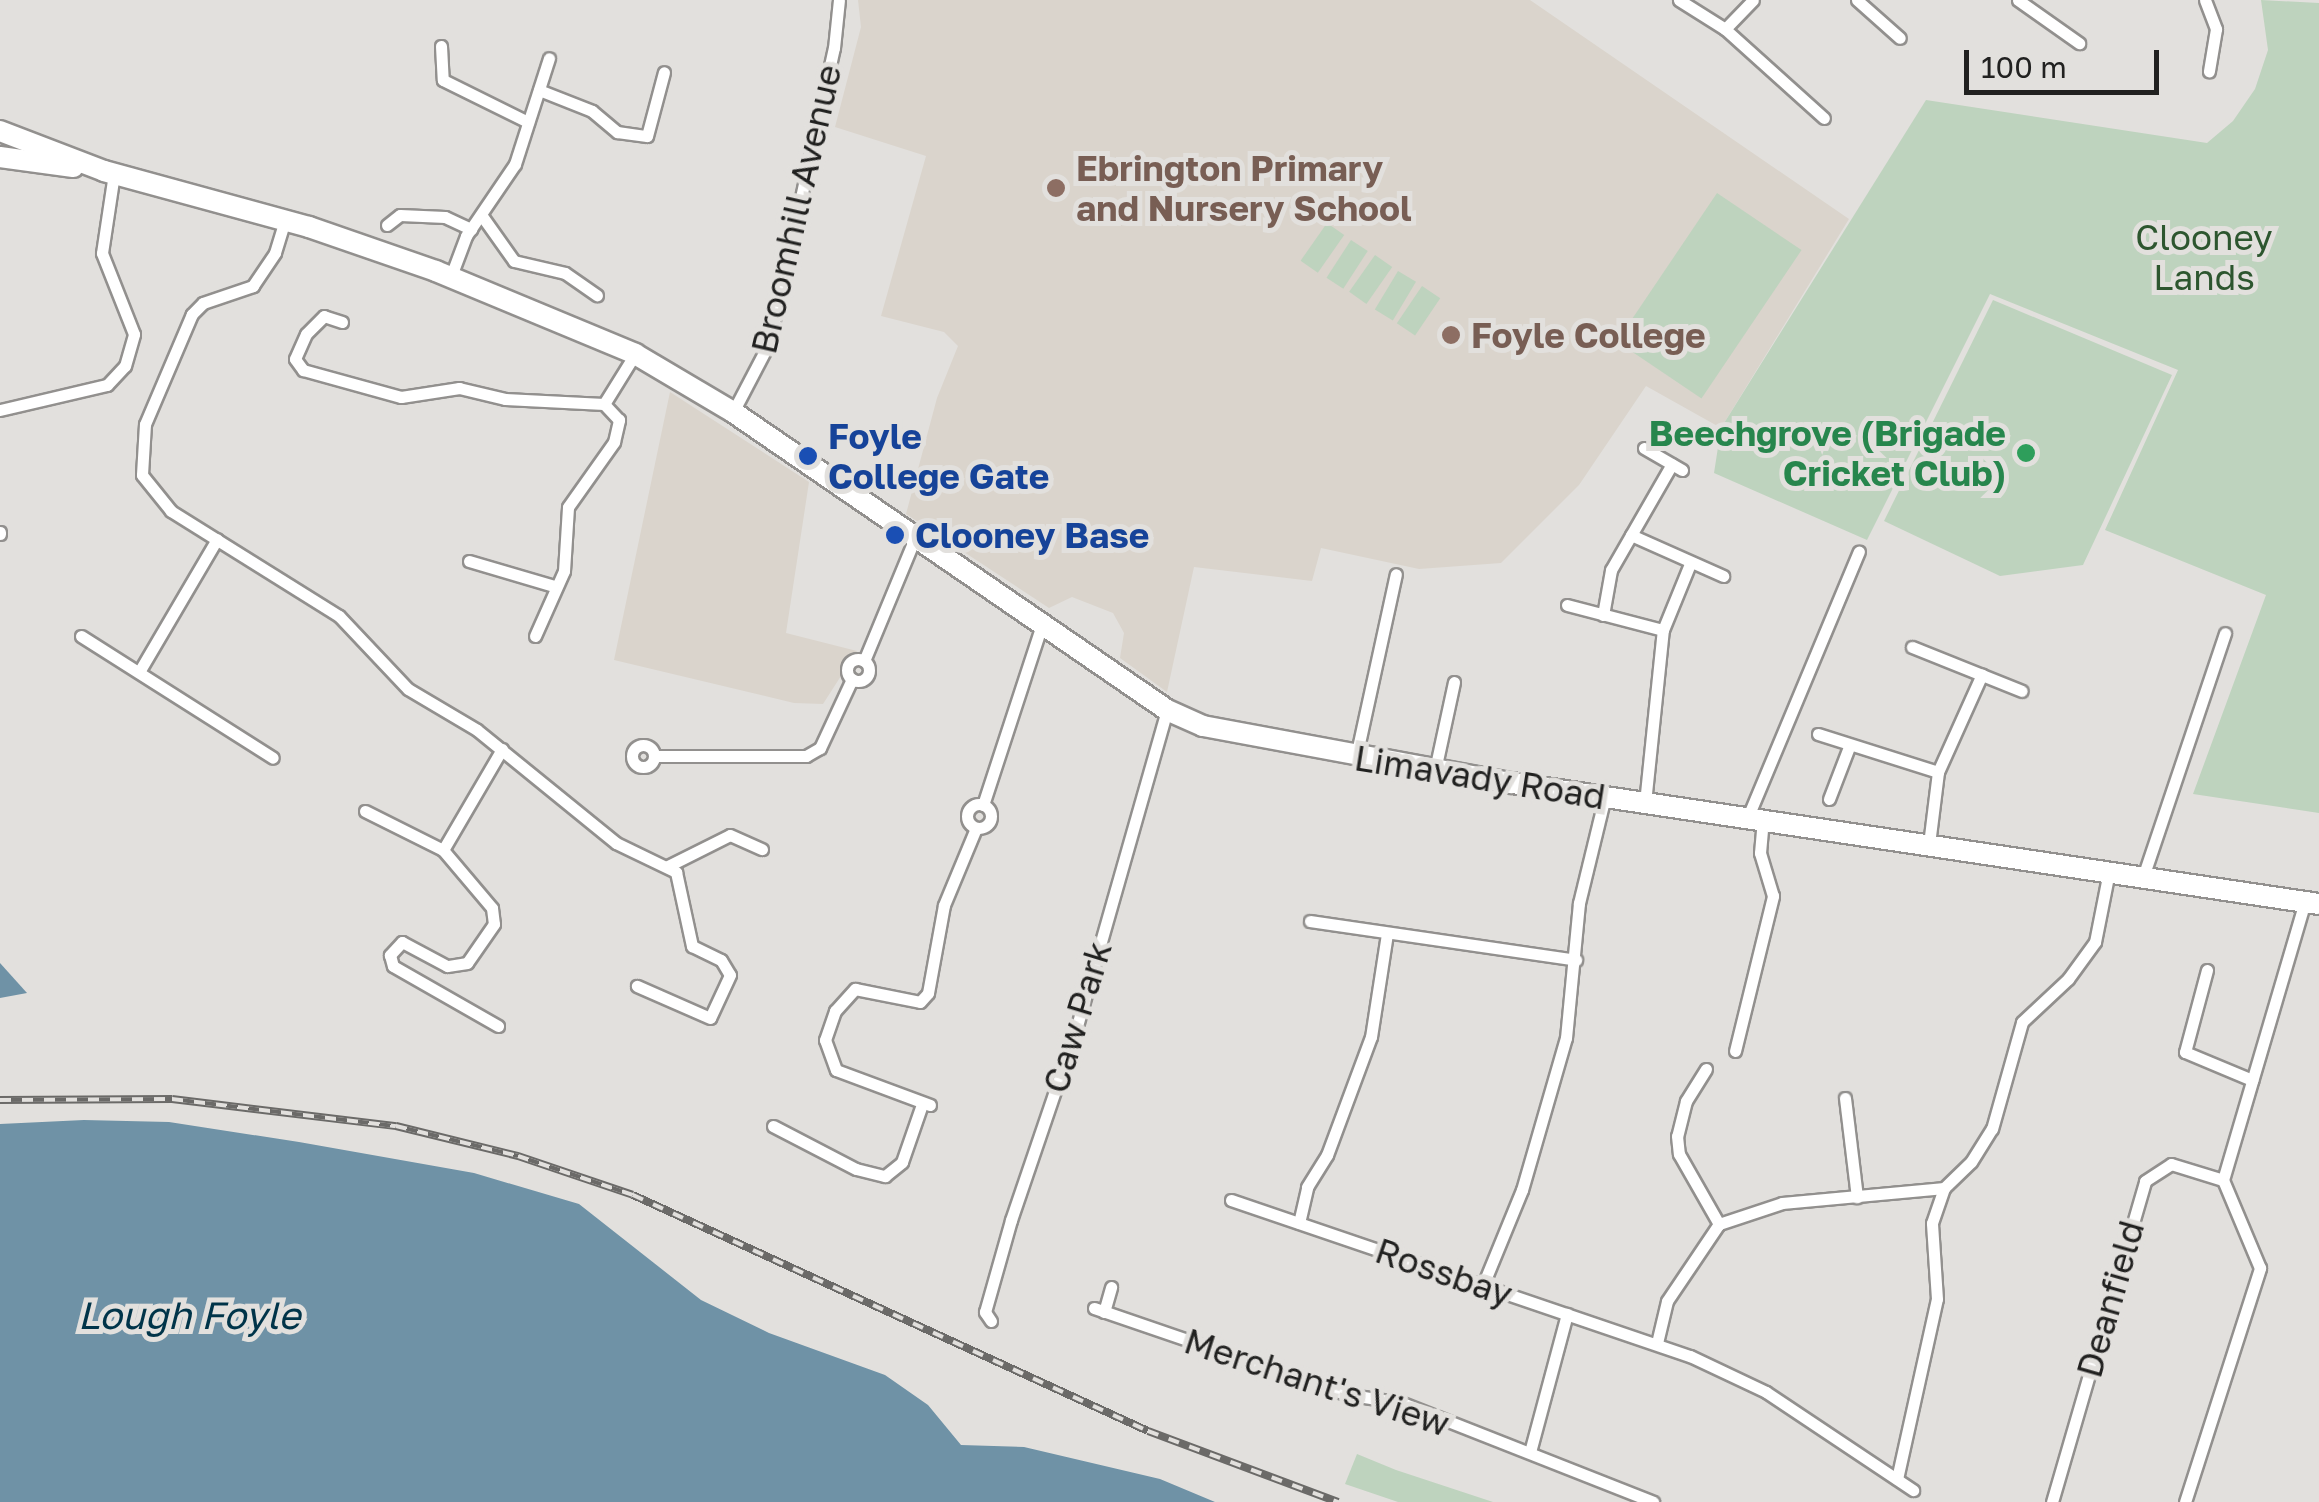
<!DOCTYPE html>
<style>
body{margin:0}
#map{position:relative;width:2319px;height:1502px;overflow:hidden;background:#e2e0dd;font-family:"Golos Text",sans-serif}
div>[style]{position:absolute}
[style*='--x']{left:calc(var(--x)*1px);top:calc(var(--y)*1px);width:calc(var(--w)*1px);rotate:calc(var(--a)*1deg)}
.built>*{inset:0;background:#dad4cc}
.green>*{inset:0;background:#bed3be;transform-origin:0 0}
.water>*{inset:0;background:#6f92a6}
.roads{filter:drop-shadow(2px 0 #92908e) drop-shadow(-2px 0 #92908e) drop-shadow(0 2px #92908e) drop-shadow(0 -2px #92908e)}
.street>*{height:11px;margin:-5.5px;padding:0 5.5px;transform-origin:5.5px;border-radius:5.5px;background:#fff}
.street>.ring{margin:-5.5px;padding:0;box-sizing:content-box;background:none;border:11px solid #fff;border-radius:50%}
.highway>*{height:20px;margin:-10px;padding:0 10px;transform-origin:10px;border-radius:10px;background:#fff}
.rail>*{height:8px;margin-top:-4px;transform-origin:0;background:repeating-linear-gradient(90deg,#e2e0dd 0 11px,#6b6a68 0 22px);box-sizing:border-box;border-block:2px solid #6b6a68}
.dots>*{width:28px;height:28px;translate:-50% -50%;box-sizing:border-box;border:5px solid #e2e0dd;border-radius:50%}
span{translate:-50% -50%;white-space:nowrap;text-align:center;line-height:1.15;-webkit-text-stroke:10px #e2e0dd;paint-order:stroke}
.education-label{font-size:35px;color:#785e54;font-weight:700}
.left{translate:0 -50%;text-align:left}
.street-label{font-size:35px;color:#212120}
.park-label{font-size:35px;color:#2d562f}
.leisure-label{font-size:35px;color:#27864d;font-weight:700}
.right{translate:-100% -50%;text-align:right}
.transit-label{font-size:35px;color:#164399;font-weight:700}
.water-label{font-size:38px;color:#003449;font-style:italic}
.scale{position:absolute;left:1964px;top:50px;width:195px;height:45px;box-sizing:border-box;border:5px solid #212120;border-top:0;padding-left:12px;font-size:30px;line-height:35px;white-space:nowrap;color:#212120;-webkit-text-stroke:8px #e2e0dd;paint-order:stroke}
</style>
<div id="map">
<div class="built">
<div style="clip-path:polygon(858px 0,1530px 0,1849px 219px,1721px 428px,1646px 386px,1579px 485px,1501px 563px,1419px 569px,1321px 548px,1312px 581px,1194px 567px,1167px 692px,1120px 658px,1124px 633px,1113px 613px,1072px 597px,1049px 608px,906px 514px,937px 398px,958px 346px,944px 332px,881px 316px,926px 156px,835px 127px,861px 27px)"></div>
<div style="clip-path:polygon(670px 392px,809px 482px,786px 633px,857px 651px,823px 704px,794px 703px,614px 660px)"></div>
</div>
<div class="green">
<div style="clip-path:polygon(2261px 0,2319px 3px,2319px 813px,2193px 794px,2266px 595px,2105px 530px,2178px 370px,1990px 294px,1867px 540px,1714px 473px,1721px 428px,1926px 100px,2207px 143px,2233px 121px,2255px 89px,2268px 50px)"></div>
<div style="left:1717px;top:193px;width:102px;height:179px;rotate:34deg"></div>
<div style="left:1327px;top:223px;width:21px;height:46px;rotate:35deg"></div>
<div style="left:1351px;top:240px;width:20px;height:45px;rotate:33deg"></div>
<div style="left:1375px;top:255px;width:21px;height:45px;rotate:35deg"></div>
<div style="left:1398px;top:271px;width:21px;height:45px;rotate:31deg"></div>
<div style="left:1422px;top:286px;width:22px;height:45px;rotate:34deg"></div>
<div style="clip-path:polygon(1993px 300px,2172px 375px,2083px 565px,2000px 576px,1884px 521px)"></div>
<div style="clip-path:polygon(1357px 1454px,1396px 1470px,1493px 1502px,1398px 1502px,1345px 1484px)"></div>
</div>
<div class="water">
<div style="clip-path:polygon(0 963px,27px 993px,0 998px)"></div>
<div style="clip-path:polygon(84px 1120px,169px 1122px,299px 1142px,474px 1173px,579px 1204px,701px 1300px,769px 1333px,885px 1375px,928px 1405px,961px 1445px,1024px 1447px,1160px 1479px,1215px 1502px,0 1502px,0 1124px)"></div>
</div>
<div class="roads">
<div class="street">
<div style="--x:1679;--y:0;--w:54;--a:32.2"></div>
<div style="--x:1725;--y:29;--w:133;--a:42"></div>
<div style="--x:1857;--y:0;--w:57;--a:41.5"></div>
<div style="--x:2018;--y:0;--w:75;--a:35.2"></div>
<div style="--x:2205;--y:0;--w:31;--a:69"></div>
<div style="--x:2216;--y:29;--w:43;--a:99.5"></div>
<div style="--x:1725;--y:29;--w:40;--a:-46"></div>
<div style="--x:441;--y:46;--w:34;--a:87"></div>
<div style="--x:443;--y:80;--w:95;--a:26.3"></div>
<div style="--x:539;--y:90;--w:57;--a:21.6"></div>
<div style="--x:592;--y:111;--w:33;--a:40"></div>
<div style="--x:617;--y:132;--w:30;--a:8"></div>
<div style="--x:647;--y:136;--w:66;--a:-75.1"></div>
<div style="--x:482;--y:216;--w:55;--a:54.6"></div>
<div style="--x:514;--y:261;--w:52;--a:13.2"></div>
<div style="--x:565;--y:273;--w:39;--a:35"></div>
<div style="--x:285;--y:220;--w:34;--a:107"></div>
<div style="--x:275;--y:253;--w:40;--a:124"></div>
<div style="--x:253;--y:286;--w:53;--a:161.2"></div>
<div style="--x:203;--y:303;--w:16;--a:135"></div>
<div style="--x:192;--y:314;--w:120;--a:113.1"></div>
<div style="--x:145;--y:424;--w:51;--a:93.4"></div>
<div style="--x:142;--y:475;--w:46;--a:51.1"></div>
<div style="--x:171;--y:511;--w:198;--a:32"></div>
<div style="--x:339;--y:616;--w:100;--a:46.6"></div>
<div style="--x:408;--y:689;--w:80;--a:30.7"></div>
<div style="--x:477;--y:730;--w:179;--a:39.1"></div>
<div style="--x:616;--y:843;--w:67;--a:25.8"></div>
<div style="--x:676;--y:872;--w:76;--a:77.8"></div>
<div style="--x:692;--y:946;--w:32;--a:26"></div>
<div style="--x:721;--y:960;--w:17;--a:59"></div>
<div style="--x:730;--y:975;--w:47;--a:114.9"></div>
<div style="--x:710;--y:1018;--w:80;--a:-156.3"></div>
<div style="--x:387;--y:225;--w:16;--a:-38"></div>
<div style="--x:400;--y:215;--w:45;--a:2.5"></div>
<div style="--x:445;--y:217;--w:29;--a:25"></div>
<div style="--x:451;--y:276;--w:43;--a:-69.4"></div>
<div style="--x:466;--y:236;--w:87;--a:-55.8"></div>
<div style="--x:515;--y:164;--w:111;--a:-72.2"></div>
<div style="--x:342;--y:322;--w:19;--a:-162"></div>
<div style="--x:324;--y:316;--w:25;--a:135"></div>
<div style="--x:306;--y:334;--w:27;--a:114"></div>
<div style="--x:295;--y:359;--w:14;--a:54"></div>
<div style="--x:303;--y:370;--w:102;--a:15.4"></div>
<div style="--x:401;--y:397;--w:59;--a:-8.8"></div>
<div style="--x:459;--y:388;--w:47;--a:13.4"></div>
<div style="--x:505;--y:399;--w:99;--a:2.9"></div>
<div style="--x:0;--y:410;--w:110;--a:-13.2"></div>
<div style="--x:107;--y:385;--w:26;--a:-47"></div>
<div style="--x:125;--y:366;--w:33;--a:-74"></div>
<div style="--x:134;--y:334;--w:87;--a:-111.6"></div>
<div style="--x:102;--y:253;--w:80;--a:-81.4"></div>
<div style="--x:733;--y:412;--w:78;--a:-62.4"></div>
<div style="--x:769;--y:343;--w:302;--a:-77.6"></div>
<div style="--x:834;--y:48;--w:48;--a:-84.1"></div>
<div style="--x:1644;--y:448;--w:44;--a:30.1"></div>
<div style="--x:0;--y:532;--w:2;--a:90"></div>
<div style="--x:1631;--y:535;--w:101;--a:24"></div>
<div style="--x:469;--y:561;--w:89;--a:16.4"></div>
<div style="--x:1567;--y:605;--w:99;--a:14.6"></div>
<div style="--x:1603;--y:615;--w:46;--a:-79.9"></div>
<div style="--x:1611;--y:570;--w:122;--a:-60.1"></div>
<div style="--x:81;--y:636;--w:227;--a:32.4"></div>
<div style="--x:535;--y:636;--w:71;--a:-66"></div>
<div style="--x:564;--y:571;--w:64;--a:-86.4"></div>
<div style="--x:568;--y:507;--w:80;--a:-54.7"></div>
<div style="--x:614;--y:442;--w:23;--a:-77"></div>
<div style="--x:619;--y:420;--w:22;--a:-133"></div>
<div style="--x:604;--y:404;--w:59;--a:-58.2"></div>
<div style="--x:1912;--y:647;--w:118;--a:21.8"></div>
<div class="ring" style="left:847px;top:659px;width:11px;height:11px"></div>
<div style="--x:864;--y:661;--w:133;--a:-67.5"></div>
<div style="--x:139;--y:672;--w:154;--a:-59.6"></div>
<div style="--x:1818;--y:734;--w:126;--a:17.6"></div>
<div style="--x:1938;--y:772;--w:73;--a:97.1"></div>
<div class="ring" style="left:632px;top:745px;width:11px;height:11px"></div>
<div style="--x:654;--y:756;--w:152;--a:0"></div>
<div style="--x:806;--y:756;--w:16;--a:-30"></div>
<div style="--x:820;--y:748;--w:76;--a:-65.1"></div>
<div style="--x:1356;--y:757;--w:187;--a:-77.7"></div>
<div style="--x:1435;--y:770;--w:90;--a:-77.8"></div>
<div style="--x:1938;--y:772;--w:107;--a:-65.8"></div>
<div style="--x:1829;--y:799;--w:56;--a:-69"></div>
<div style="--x:1645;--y:803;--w:174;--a:-84.1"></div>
<div style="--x:1663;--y:630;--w:71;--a:-67.8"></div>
<div class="ring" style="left:967px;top:804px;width:13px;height:13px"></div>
<div style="--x:983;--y:805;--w:190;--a:-71.9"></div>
<div style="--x:365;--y:811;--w:87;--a:26.6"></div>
<div style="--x:443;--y:850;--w:76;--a:49.8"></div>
<div style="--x:492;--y:908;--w:16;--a:83"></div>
<div style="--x:494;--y:924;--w:47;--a:124.7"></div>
<div style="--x:467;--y:963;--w:20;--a:171"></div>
<div style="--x:447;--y:966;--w:51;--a:-151.9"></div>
<div style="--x:402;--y:942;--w:18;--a:133"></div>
<div style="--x:390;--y:955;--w:11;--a:75"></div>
<div style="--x:393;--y:966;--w:121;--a:29.7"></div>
<div style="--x:1747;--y:819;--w:290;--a:-67.3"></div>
<div style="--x:443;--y:850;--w:117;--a:-59.7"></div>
<div style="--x:668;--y:866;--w:69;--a:-26.6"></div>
<div style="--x:730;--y:835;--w:35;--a:24"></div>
<div style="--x:2144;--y:874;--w:254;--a:-71.4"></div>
<div style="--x:1310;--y:921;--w:269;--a:8.3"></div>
<div style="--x:2207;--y:970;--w:85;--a:105"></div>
<div style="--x:2185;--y:1052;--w:73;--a:22.7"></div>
<div style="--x:1735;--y:1051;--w:160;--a:-76.2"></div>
<div style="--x:1773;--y:896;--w:45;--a:-106.8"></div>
<div style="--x:1760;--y:853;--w:32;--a:-85"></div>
<div style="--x:1706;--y:1069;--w:38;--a:122"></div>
<div style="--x:1686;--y:1101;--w:36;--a:104"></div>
<div style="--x:1677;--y:1136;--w:18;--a:84"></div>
<div style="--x:1679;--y:1154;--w:81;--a:60.3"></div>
<div style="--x:1845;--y:1098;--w:100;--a:83.1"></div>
<div style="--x:930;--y:1105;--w:100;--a:-159.6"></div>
<div style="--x:836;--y:1070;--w:32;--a:-110"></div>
<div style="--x:825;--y:1040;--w:31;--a:-71"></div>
<div style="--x:835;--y:1011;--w:30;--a:-48"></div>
<div style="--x:855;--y:989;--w:66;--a:11.3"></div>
<div style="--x:920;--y:1002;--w:12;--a:-48"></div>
<div style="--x:928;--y:993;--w:89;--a:-79.7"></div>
<div style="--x:944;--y:905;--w:83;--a:-67.4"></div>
<div style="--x:773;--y:1126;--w:93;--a:27.4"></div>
<div style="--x:856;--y:1169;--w:30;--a:14"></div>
<div style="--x:885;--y:1176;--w:22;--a:-39"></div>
<div style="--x:902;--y:1162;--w:58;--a:-70.9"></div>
<div style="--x:1231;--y:1200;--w:485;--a:18.8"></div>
<div style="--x:1690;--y:1356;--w:84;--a:25.3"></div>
<div style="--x:1766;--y:1392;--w:177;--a:33.7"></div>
<div style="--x:1299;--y:1223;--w:37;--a:-77"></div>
<div style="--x:1307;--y:1187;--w:38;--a:-58"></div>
<div style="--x:1327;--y:1155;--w:126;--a:-69.6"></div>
<div style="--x:1371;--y:1037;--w:104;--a:-81.2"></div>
<div style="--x:1483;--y:1285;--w:103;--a:-67.7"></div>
<div style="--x:1522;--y:1190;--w:158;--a:-73.9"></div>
<div style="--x:1566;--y:1038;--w:136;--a:-84.5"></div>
<div style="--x:1579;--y:903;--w:110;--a:-76.3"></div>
<div style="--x:1094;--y:1308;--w:265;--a:18.9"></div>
<div style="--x:1345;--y:1394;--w:58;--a:9"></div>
<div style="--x:1402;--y:1403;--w:270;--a:21.5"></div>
<div style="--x:1104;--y:1312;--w:26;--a:-74"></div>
<div style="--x:991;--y:1321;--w:11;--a:-124"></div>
<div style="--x:985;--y:1312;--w:96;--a:-74.2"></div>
<div style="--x:1011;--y:1220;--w:205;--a:-71.2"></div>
<div style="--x:1077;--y:1026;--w:329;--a:-74.1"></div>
<div style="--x:1657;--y:1343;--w:43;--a:-76.6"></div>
<div style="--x:1667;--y:1301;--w:93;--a:-56"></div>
<div style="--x:1719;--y:1224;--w:66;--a:-18.4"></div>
<div style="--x:1782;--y:1203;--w:163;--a:-5.3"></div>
<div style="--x:1944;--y:1188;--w:37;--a:-44"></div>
<div style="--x:1971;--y:1162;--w:39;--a:-58"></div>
<div style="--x:1992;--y:1129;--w:111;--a:-74.3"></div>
<div style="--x:2022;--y:1022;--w:63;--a:-43.1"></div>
<div style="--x:2068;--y:979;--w:46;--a:-53.9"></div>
<div style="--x:2095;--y:942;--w:72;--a:-78.8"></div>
<div style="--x:1530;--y:1452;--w:143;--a:-75"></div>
<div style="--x:1897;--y:1479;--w:184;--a:-77.5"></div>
<div style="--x:1937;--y:1299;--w:76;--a:-93.8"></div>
<div style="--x:1932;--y:1223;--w:37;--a:-71"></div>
<div style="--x:2052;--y:1502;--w:334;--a:-73.8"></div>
<div style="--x:2145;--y:1181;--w:31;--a:-33"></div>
<div style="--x:2171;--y:1164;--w:54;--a:17.1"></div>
<div style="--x:2185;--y:1502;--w:246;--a:-72.2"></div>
<div style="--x:2260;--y:1268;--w:95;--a:-112.8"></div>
<div style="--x:2223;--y:1180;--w:290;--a:-73.6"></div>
</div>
<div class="highway">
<div style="--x:0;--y:131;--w:111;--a:21"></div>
<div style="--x:104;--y:171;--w:213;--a:15.3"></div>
<div style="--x:309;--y:227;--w:134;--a:19.1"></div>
<div style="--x:436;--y:271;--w:216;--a:22.6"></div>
<div style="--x:635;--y:354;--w:114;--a:30.6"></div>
<div style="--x:733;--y:412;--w:526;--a:34.47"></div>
<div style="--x:1167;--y:710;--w:39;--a:24"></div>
<div style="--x:1203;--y:726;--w:314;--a:10.5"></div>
<div style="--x:1512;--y:783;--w:816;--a:8.53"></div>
<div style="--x:0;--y:157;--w:74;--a:7.8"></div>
</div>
</div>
<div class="rail">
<div style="--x:0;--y:1100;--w:172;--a:-0.3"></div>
<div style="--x:172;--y:1099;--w:226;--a:6.9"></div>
<div style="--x:396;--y:1126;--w:126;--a:13.8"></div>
<div style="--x:518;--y:1156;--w:121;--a:18.7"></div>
<div style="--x:633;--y:1195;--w:566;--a:24.62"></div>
<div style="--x:1148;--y:1431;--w:203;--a:20.5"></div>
</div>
<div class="dots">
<div style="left:1056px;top:188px;background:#8d6e63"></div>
<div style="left:1451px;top:335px;background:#8d6e63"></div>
<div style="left:2026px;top:453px;background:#2e9e5b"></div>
<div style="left:808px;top:456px;background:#1a4fb4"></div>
<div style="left:895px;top:535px;background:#1a4fb4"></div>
</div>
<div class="education-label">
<span class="left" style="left:1076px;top:188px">Ebrington Primary<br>and Nursery School</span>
<span class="left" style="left:1471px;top:335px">Foyle College</span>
</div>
<div class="street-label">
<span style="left:796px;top:209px;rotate:-77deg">Broomhill Avenue</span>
<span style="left:1480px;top:777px;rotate:9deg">Limavady Road</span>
<span style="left:1077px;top:1017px;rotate:-73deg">Caw Park</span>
<span style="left:1444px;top:1272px;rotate:19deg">Rossbay</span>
<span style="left:2110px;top:1299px;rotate:-74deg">Deanfield</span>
<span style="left:1317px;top:1382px;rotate:18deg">Merchant's View</span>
</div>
<div class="park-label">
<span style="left:2204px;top:257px">Clooney<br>Lands</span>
</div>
<div class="leisure-label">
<span class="right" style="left:2006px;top:453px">Beechgrove (Brigade<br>Cricket Club)</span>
</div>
<div class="transit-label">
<span class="left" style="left:828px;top:456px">Foyle<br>College Gate</span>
<span class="left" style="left:915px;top:535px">Clooney Base</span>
</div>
<div class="water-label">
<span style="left:189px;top:1315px">Lough Foyle</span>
</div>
<div class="scale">100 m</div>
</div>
